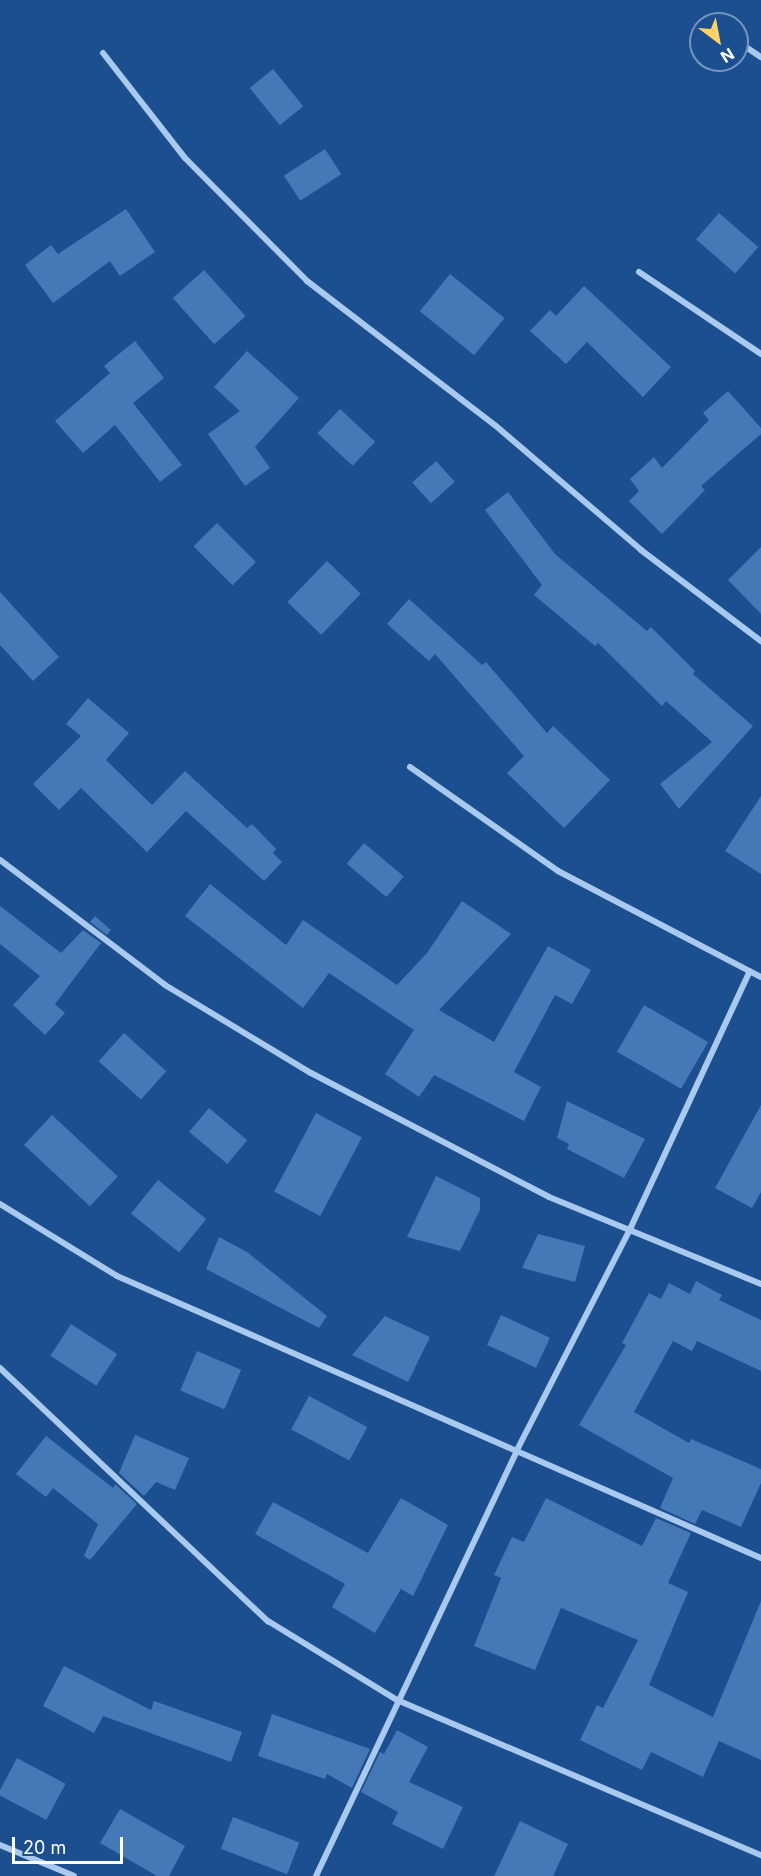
<!DOCTYPE html>
<style>
body{margin:0}
#map{position:relative;width:761px;height:1876px;overflow:hidden;background:#1b4f8f;font-family:Inter,sans-serif}
div>[style]{position:absolute}
[style*='--x']{left:calc(var(--x)*1px);top:calc(var(--y)*1px);width:calc(var(--w)*1px);rotate:calc(var(--a)*1deg)}
.building>*{inset:0;background:#4478b7;transform-origin:0 0}
.street>*{height:6px;margin:-3px;padding:0 3px;transform-origin:3px;border-radius:3px;background:#a9c9ee}
span{translate:-50% -50%;white-space:nowrap;text-align:center;line-height:1.15;-webkit-text-stroke:4.5px #1b4f8f;paint-order:stroke}
.north{position:absolute;left:689px;top:12px;width:60px;height:60px;box-sizing:border-box;background:#1b4f8f;border:2px solid #7695bc;border-radius:50%;rotate:148deg;font-size:16px;font-weight:700;line-height:24px;text-align:center;color:#fff}
.north::after{content:'';display:block;margin:auto;width:21px;height:27px;background:#ffd166;clip-path:polygon(50% 0,100% 100%,50% 72%,0 100%)}
.scale{position:absolute;left:12px;top:1837px;width:111px;height:27px;box-sizing:border-box;border:3px solid #fff;border-top:0;padding-left:8px;font-size:18px;line-height:21px;white-space:nowrap;color:#fff;-webkit-text-stroke:4px #1b4f8f;paint-order:stroke}
</style>
<div id="map">
<div class="building">
<div style="left:273px;top:69px;width:48px;height:30px;rotate:51deg"></div>
<div style="left:325px;top:149px;width:30px;height:49px;rotate:57deg"></div>
<div style="clip-path:polygon(126px 209px,155px 252px,120px 276px,110px 261px,53px 303px,25px 265px,51px 245px,58px 254px)"></div>
<div style="left:719px;top:213px;width:52px;height:35px;rotate:41deg"></div>
<div style="left:204px;top:270px;width:62px;height:42px;rotate:48deg"></div>
<div style="left:450px;top:274px;width:70px;height:48px;rotate:39deg"></div>
<div style="clip-path:polygon(584px 286px,671px 367px,643px 397px,587px 342px,566px 364px,530px 331px,550px 310px,556px 316px)"></div>
<div style="clip-path:polygon(135px 341px,164px 378px,133px 403px,182px 465px,160px 482px,115px 425px,83px 453px,55px 421px,110px 373px,104px 366px)"></div>
<div style="clip-path:polygon(247px 351px,299px 398px,255px 447px,270px 468px,245px 486px,208px 434px,240px 411px,214px 387px)"></div>
<div style="clip-path:polygon(728px 391px,761px 428px,761px 434px,701px 486px,705px 490px,662px 534px,629px 501px,639px 491px,630px 479px,654px 457px,662px 468px,709px 420px,703px 413px)"></div>
<div style="left:340px;top:409px;width:48px;height:33px;rotate:43deg"></div>
<div style="left:436px;top:461px;width:28px;height:32px;rotate:48deg"></div>
<div style="clip-path:polygon(508px 492px,555px 554px,647px 631px,651px 627px,695px 671px,693px 674px,753px 726px,679px 809px,660px 784px,712px 742px,666px 701px,662px 706px,598px 643px,595px 646px,534px 595px,542px 585px,485px 510px)"></div>
<div style="left:217px;top:523px;width:55px;height:33px;rotate:45deg"></div>
<div style="clip-path:polygon(761px 547px,761px 614px,728px 580px)"></div>
<div style="left:327px;top:561px;width:47px;height:57px;rotate:44deg"></div>
<div style="clip-path:polygon(0 592px,59px 657px,33px 681px,0 645px)"></div>
<div style="clip-path:polygon(409px 599px,482px 665px,486px 662px,547px 733px,553px 726px,610px 780px,564px 828px,507px 773px,524px 756px,435px 654px,429px 661px,387px 624px)"></div>
<div style="clip-path:polygon(88px 698px,129px 733px,106px 760px,152px 805px,185px 771px,247px 828px,252px 824px,276px 849px,273px 853px,282px 862px,264px 881px,186px 811px,147px 852px,81px 788px,59px 810px,33px 784px,81px 736px,66px 724px)"></div>
<div style="clip-path:polygon(761px 796px,761px 874px,725px 851px)"></div>
<div style="left:364px;top:843px;width:52px;height:27px;rotate:40deg"></div>
<div style="clip-path:polygon(210px 884px,286px 945px,303px 920px,397px 985px,427px 953px,462px 901px,511px 934px,439px 1010px,494px 1042px,548px 946px,591px 970px,572px 1004px,555px 995px,514px 1072px,541px 1087px,524px 1121px,434px 1075px,419px 1097px,385px 1074px,414px 1030px,329px 973px,303px 1008px,185px 916px)"></div>
<div style="clip-path:polygon(0 906px,61px 953px,83px 930px,101px 943px,55px 1004px,65px 1013px,45px 1035px,13px 1005px,40px 976px,0 944px)"></div>
<div style="clip-path:polygon(95px 916px,111px 930px,107px 935px,90px 922px)"></div>
<div style="left:644px;top:1005px;width:74px;height:54px;rotate:30deg"></div>
<div style="left:124px;top:1033px;width:57px;height:38px;rotate:42deg"></div>
<div style="clip-path:polygon(567px 1101px,645px 1139px,624px 1178px,567px 1149px,569px 1144px,557px 1138px)"></div>
<div style="clip-path:polygon(761px 1105px,761px 1192px,752px 1208px,715px 1188px)"></div>
<div style="left:209px;top:1108px;width:50px;height:31px;rotate:40deg"></div>
<div style="left:316px;top:1113px;width:52px;height:89px;rotate:28deg"></div>
<div style="left:52px;top:1115px;width:90px;height:41px;rotate:43deg"></div>
<div style="clip-path:polygon(436px 1176px,480px 1198px,480px 1210px,460px 1251px,407px 1237px)"></div>
<div style="left:158px;top:1180px;width:62px;height:43px;rotate:39deg"></div>
<div style="clip-path:polygon(538px 1234px,585px 1246px,575px 1282px,522px 1268px)"></div>
<div style="clip-path:polygon(219px 1237px,247px 1252px,327px 1316px,319px 1328px,206px 1269px)"></div>
<div style="clip-path:polygon(696px 1281px,722px 1295px,719px 1300px,761px 1320px,761px 1371px,697px 1341px,692px 1351px,673px 1341px,634px 1412px,689px 1443px,691px 1439px,761px 1469px,761px 1483px,741px 1527px,702px 1510px,695px 1524px,660px 1508px,673px 1478px,579px 1425px,626px 1345px,622px 1343px,649px 1293px,661px 1299px,669px 1283px,690px 1294px)"></div>
<div style="left:501px;top:1315px;width:54px;height:33px;rotate:25deg"></div>
<div style="clip-path:polygon(385px 1316px,430px 1337px,408px 1382px,352px 1355px)"></div>
<div style="left:71px;top:1324px;width:55px;height:38px;rotate:33deg"></div>
<div style="left:197px;top:1351px;width:48px;height:43px;rotate:23deg"></div>
<div style="left:309px;top:1396px;width:66px;height:38px;rotate:28deg"></div>
<div style="clip-path:polygon(135px 1435px,189px 1458px,175px 1490px,156px 1482px,144px 1496px,119px 1473px)"></div>
<div style="clip-path:polygon(46px 1436px,113px 1488px,115px 1484px,137px 1504px,90px 1560px,84px 1556px,98px 1524px,53px 1488px,46px 1497px,16px 1474px)"></div>
<div style="clip-path:polygon(401px 1498px,448px 1525px,413px 1596px,401px 1589px,375px 1633px,332px 1607px,345px 1584px,255px 1534px,273px 1502px,368px 1553px)"></div>
<div style="clip-path:polygon(546px 1498px,642px 1546px,656px 1518px,691px 1533px,668px 1583px,688px 1592px,649px 1685px,713px 1717px,761px 1601px,761px 1760px,719px 1741px,703px 1777px,651px 1752px,642px 1770px,580px 1740px,597px 1705px,603px 1708px,638px 1640px,561px 1608px,535px 1670px,474px 1646px,501px 1578px,494px 1575px,512px 1537px,524px 1542px)"></div>
<div style="clip-path:polygon(64px 1666px,151px 1710px,154px 1701px,242px 1732px,231px 1762px,103px 1716px,94px 1733px,43px 1706px)"></div>
<div style="clip-path:polygon(272px 1714px,370px 1749px,352px 1788px,327px 1774px,325px 1779px,258px 1756px)"></div>
<div style="clip-path:polygon(397px 1730px,428px 1747px,409px 1782px,463px 1807px,443px 1849px,392px 1824px,398px 1812px,361px 1792px,380px 1752px,384px 1754px)"></div>
<div style="left:17px;top:1758px;width:55px;height:41px;rotate:28deg"></div>
<div style="clip-path:polygon(120px 1809px,185px 1846px,169px 1876px,157px 1876px,100px 1843px)"></div>
<div style="left:233px;top:1817px;width:71px;height:34px;rotate:21deg"></div>
<div style="clip-path:polygon(520px 1821px,568px 1844px,553px 1876px,494px 1876px)"></div>
</div>
<div class="street">
<div style="--x:737;--y:41;--w:29;--a:34"></div>
<div style="--x:103;--y:53;--w:133;--a:52"></div>
<div style="--x:185;--y:158;--w:173;--a:45.2"></div>
<div style="--x:307;--y:281;--w:238;--a:37.5"></div>
<div style="--x:496;--y:426;--w:191;--a:40.5"></div>
<div style="--x:641;--y:550;--w:151;--a:37.2"></div>
<div style="--x:639;--y:272;--w:147;--a:33.9"></div>
<div style="--x:410;--y:767;--w:181;--a:35.1"></div>
<div style="--x:558;--y:871;--w:229;--a:27.6"></div>
<div style="--x:0;--y:860;--w:207;--a:37.1"></div>
<div style="--x:165;--y:985;--w:170;--a:31.1"></div>
<div style="--x:311;--y:1073;--w:268;--a:27.5"></div>
<div style="--x:549;--y:1197;--w:229;--a:22.3"></div>
<div style="--x:0;--y:1204;--w:137;--a:31.6"></div>
<div style="--x:117;--y:1276;--w:703;--a:23.65"></div>
<div style="--x:0;--y:1368;--w:369;--a:43.4"></div>
<div style="--x:268;--y:1621;--w:151;--a:31.5"></div>
<div style="--x:397;--y:1700;--w:396;--a:23.1"></div>
<div style="--x:0;--y:1845;--w:80;--a:22.7"></div>
<div style="--x:316;--y:1876;--w:469;--a:-64.7"></div>
<div style="--x:516;--y:1452;--w:253;--a:-62.9"></div>
<div style="--x:631;--y:1227;--w:282;--a:-65.1"></div>
</div>
<div class="north">N</div>
<div class="scale">20 m</div>
</div>
